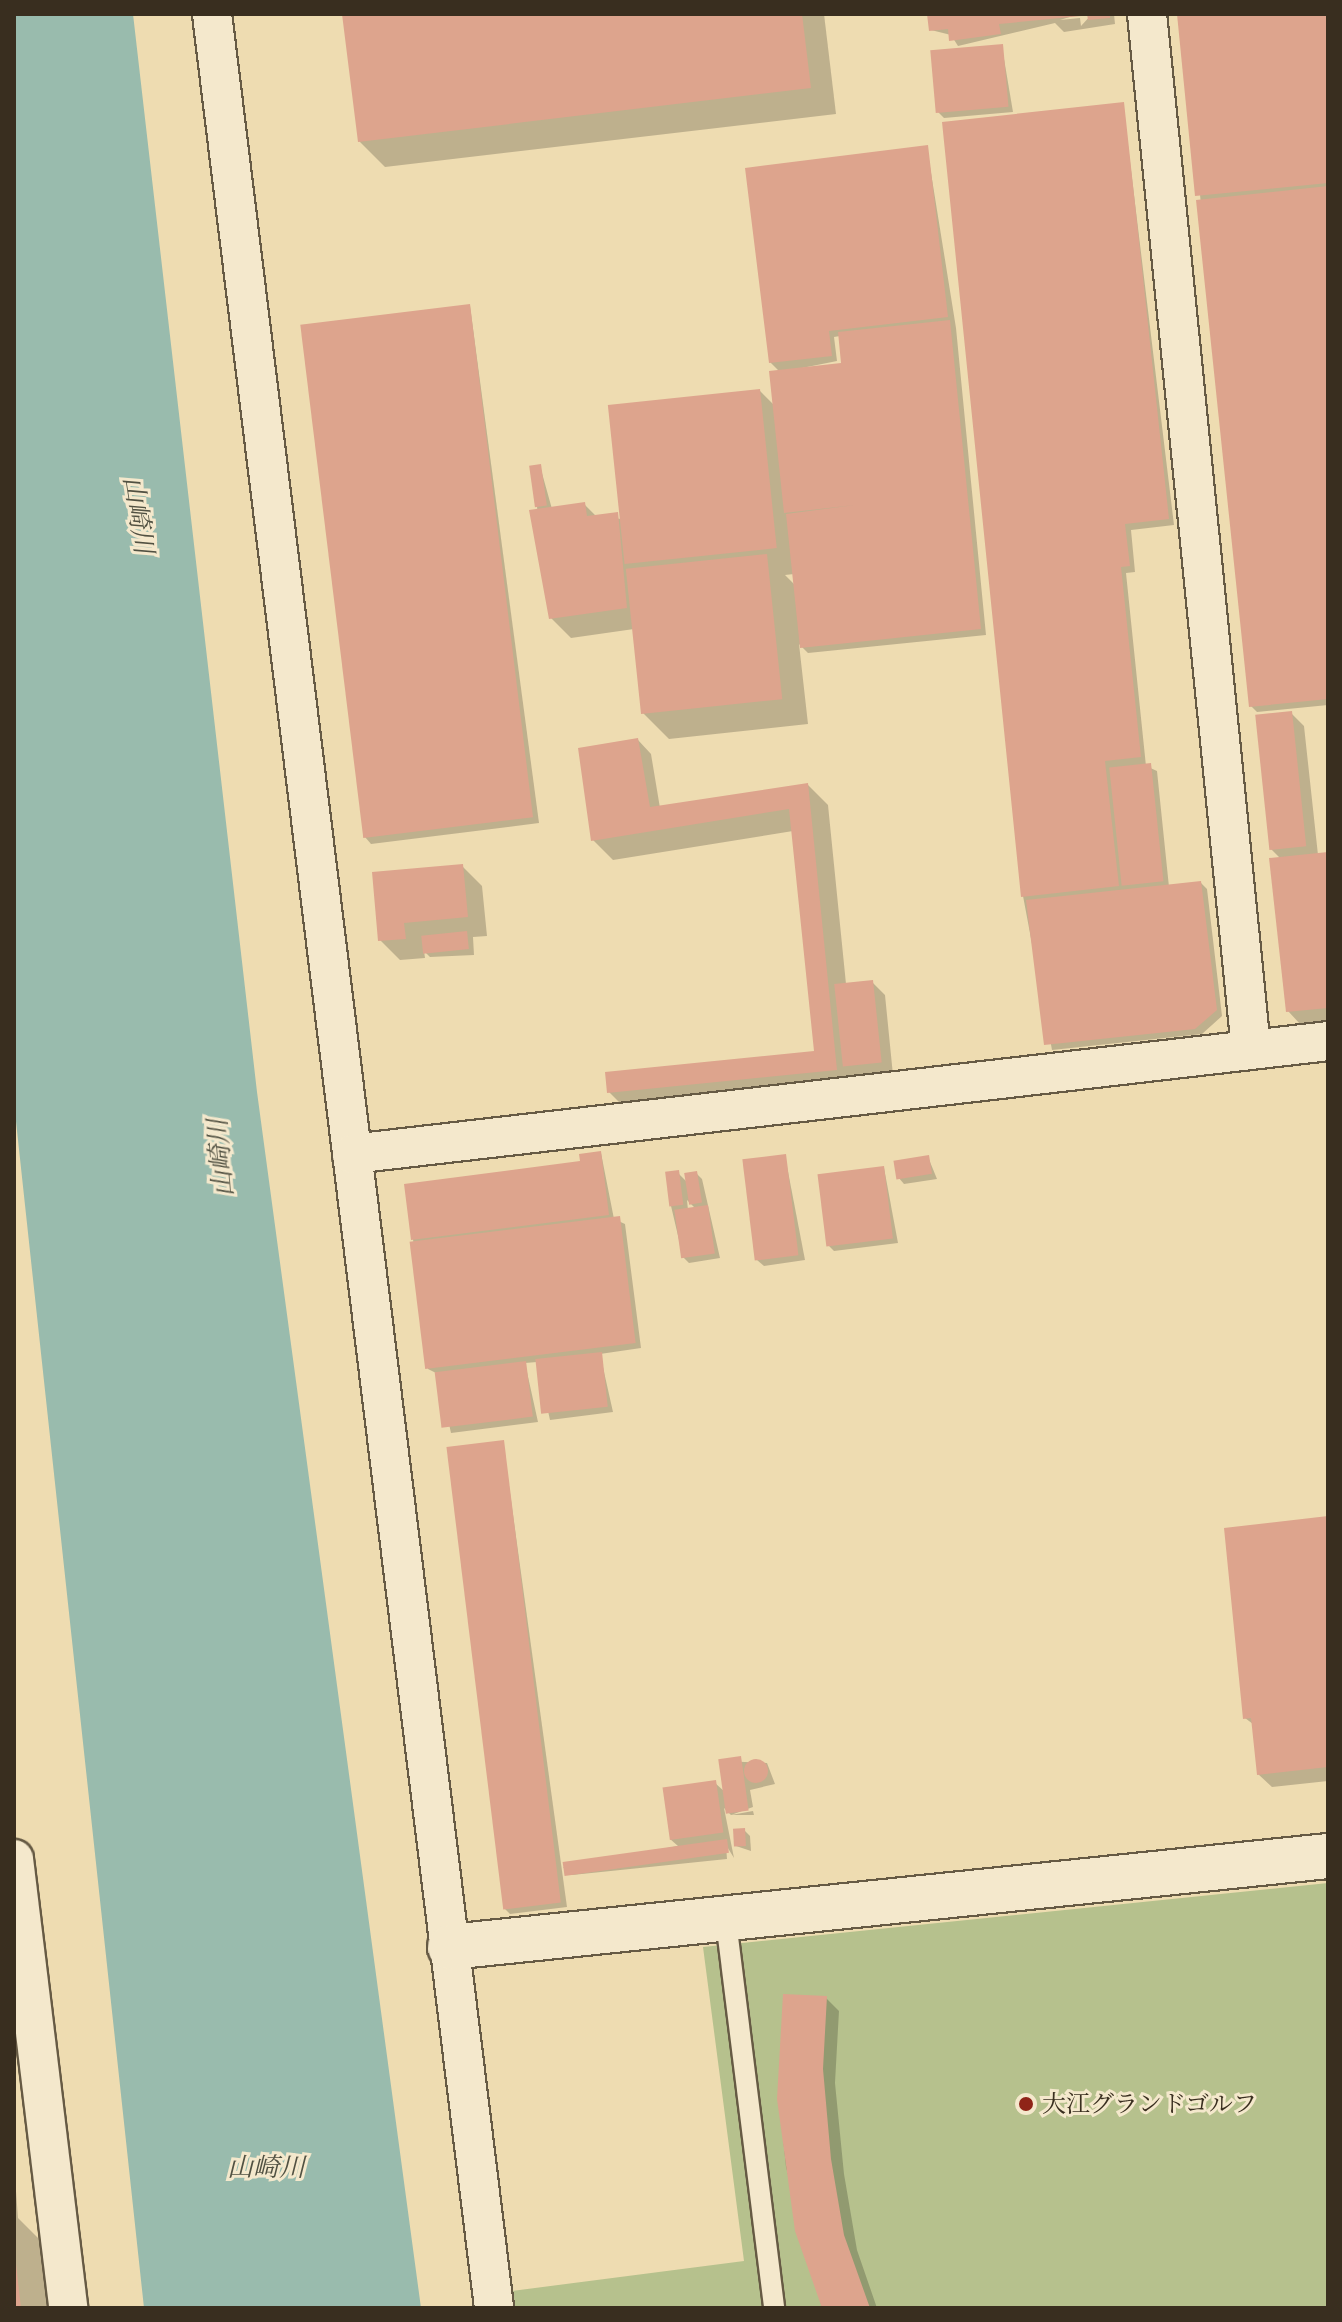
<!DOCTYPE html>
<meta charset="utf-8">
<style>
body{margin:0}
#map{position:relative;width:1342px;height:2322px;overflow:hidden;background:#eedcb1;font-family:"Libre Caslon Text","Noto Serif JP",serif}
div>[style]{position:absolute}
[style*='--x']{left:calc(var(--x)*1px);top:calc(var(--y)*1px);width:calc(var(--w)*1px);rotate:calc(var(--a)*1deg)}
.green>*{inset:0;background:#b6c18d}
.water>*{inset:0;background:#99bbad}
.shadow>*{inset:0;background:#0003}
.building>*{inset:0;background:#dda48d;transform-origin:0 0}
.round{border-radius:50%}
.roads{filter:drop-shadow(2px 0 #665a44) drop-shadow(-2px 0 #665a44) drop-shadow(0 2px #665a44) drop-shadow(0 -2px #665a44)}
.service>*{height:20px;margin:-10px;padding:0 10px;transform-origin:10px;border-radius:10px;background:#f4e8cc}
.minor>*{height:38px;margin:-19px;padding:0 19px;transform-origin:19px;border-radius:19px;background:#f4e8cc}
.tertiary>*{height:44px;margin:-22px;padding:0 22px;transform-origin:22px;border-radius:22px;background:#f4e8cc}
.dots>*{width:22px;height:22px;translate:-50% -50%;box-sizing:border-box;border:4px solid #f4e8cc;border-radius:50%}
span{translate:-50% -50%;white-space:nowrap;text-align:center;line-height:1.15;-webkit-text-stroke:6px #f4e8cc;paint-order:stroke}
.poi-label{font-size:24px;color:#392e1f}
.left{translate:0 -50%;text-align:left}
.water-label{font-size:26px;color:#515142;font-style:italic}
.frame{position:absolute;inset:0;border:16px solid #392e1f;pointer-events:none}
</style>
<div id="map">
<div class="green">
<div style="clip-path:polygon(1328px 1883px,1328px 2308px,506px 2308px,504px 2292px,744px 2261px,703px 1947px)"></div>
</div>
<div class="water">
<div style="clip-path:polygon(14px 14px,133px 14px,257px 1092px,421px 2308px,144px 2308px,14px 1103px)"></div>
</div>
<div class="shadow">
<div style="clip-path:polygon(344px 14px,824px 14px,836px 114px,385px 167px,359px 141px)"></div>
<div style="clip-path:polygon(929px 14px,1079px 14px,1060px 20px,1080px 18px,1081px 26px,1092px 14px,1114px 14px,1115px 24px,1064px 32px,1055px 23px,958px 46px,951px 35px,931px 30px)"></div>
<div style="clip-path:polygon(1182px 14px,1328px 14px,1328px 705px,1257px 712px,1251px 706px)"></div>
<div style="clip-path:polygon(1002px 47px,1013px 112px,944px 118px,938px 112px)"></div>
<div style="clip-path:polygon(1123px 104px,1174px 525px,1131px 530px,1135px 572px,1126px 573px,1146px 766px,1157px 771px,1169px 887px,1201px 883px,1207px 889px,1222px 1016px,1202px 1034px,1052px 1050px,1023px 896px)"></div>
<div style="clip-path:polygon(evenodd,927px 148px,956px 328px,986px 635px,808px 653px,799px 644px,808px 724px,669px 739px,643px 713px,634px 629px,571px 638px,551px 618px,537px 507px,540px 466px,552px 509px,584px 504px,597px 517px,622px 519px,760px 391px,776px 407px,780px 372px,770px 362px,927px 148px,840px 336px,843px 365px,782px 372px,837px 361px,834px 337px,840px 336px,927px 148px,794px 574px,795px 585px,785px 575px,794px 574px)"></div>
<div style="clip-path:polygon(470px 306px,539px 823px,371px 844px,365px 837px)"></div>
<div style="clip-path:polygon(1291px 713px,1304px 726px,1318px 855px,1328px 854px,1328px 1022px,1301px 1025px,1288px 1011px,1281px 859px,1271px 849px)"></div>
<div style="clip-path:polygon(638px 740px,651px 754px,660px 808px,808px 785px,828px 805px,846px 984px,872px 982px,885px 995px,893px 1075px,629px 1112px,609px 1092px,816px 1052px,793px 831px,613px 860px,593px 840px)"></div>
<div style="clip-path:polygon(462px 866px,482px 886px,487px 936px,473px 937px,474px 955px,430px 957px,424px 951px,425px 958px,400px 960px,380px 940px)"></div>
<div style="clip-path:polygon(601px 1153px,614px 1219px,625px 1224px,641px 1348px,600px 1354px,613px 1412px,550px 1420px,537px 1362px,525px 1363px,538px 1422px,451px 1433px,438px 1374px,428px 1369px,413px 1239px)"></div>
<div style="clip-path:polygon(785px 1156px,805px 1260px,764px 1266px,757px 1260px)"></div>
<div style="clip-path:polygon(928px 1157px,937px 1179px,904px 1184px,898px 1177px)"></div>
<div style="clip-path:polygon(884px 1168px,898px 1243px,834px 1251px,828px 1245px)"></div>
<div style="clip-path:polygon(evenodd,678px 1173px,687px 1182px,696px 1173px,702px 1179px,720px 1258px,689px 1263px,683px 1257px,671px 1206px,678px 1173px,687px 1200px,696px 1209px,688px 1210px,687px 1200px)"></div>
<div style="clip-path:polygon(503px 1442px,567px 1907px,510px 1914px,504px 1908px)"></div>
<div style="clip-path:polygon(1328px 1518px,1328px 1781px,1272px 1787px,1258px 1774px,1253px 1724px,1245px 1718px)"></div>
<div style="clip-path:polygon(720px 1761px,767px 1763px,775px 1784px,750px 1790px,753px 1807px,731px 1815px,724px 1808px,734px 1858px,726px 1845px,727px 1859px,572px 1875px,563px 1867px,678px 1846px,670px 1839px,715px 1783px,725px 1792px)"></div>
<div style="clip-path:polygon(753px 1811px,754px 1815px,731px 1815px)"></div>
<div style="clip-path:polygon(744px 1830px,750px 1836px,751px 1851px,736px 1846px)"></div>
<div style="clip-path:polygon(826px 1998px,839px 2011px,835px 2083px,844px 2174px,857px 2250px,877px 2308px,822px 2308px,786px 2167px,779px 2099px)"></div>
<div style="clip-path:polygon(14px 2164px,18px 2218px,60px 2260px,65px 2308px,14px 2308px)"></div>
</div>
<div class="building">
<div style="clip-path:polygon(342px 14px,802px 14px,811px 88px,358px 142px)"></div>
<div style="clip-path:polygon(927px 14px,1081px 14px,1081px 16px,999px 24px,1001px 34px,949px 41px,948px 29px,929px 31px)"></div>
<div style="clip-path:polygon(1087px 14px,1110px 14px,1110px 18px,1088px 20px)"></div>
<div style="clip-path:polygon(1177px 14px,1328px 14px,1328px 183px,1195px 196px)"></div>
<div style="left:1003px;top:44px;width:63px;height:73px;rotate:85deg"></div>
<div style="clip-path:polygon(1124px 102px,1169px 519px,1125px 524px,1130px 566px,1121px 567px,1141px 757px,1105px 761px,1119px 886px,1021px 897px,942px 122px)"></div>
<div style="clip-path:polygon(928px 145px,948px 317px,829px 331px,832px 356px,769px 363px,745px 168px)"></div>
<div style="clip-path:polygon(1328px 186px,1328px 699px,1249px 707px,1196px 200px)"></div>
<div style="left:470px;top:304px;width:517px;height:171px;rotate:83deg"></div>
<div style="clip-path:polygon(950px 320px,981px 629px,800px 648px,786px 514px,855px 505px,784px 513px,769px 371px,841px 363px,838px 332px)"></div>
<div style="left:760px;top:389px;width:160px;height:153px;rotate:84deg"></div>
<div style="left:541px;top:464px;width:42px;height:12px;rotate:82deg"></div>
<div style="clip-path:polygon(585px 502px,587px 516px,618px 512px,627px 608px,549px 619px,529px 510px)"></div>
<div style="left:767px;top:554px;width:146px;height:142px;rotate:84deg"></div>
<div style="left:1292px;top:711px;width:136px;height:37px;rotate:84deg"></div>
<div style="clip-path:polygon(638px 738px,650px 807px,808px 783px,837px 1070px,607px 1093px,605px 1072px,814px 1051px,789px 809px,591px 841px,578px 748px)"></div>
<div style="left:1151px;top:763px;width:119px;height:42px;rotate:84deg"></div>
<div style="clip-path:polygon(1328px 852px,1328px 1008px,1286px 1012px,1269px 858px)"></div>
<div style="clip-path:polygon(463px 864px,468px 917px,404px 923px,406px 939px,378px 941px,372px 872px)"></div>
<div style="clip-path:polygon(1201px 881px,1217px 1010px,1195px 1029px,1044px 1045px,1026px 900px)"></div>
<div style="left:467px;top:931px;width:18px;height:46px;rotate:84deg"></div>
<div style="left:873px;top:980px;width:83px;height:39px;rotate:84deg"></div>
<div style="clip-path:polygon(601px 1151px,609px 1215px,411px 1240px,404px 1184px,580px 1161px,579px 1154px)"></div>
<div style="left:786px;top:1154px;width:102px;height:44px;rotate:83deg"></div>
<div style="left:929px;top:1155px;width:19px;height:36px;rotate:81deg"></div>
<div style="left:884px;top:1166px;width:73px;height:67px;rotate:83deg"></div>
<div style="left:679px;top:1170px;width:35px;height:14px;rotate:83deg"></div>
<div style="left:697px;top:1171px;width:32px;height:13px;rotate:81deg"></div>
<div style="left:708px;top:1205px;width:49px;height:34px;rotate:82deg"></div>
<div style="left:620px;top:1216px;width:128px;height:212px;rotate:83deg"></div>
<div style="left:602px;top:1352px;width:55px;height:67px;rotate:84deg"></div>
<div style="left:526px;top:1361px;width:56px;height:92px;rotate:83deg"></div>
<div style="left:504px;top:1440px;width:466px;height:58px;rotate:83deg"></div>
<div style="clip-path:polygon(1328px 1516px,1328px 1767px,1257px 1775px,1251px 1718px,1243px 1719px,1224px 1528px)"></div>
<div style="left:741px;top:1756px;width:55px;height:23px;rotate:82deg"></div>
<div class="round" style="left:744px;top:1759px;width:24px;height:24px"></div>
<div style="left:716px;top:1780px;width:53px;height:54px;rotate:82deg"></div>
<div style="left:745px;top:1828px;width:18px;height:12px;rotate:87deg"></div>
<div style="left:727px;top:1839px;width:14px;height:166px;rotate:82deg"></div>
<div style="clip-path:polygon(783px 1994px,827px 1996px,823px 2069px,831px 2159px,844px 2235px,870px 2308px,822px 2308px,795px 2231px,777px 2099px)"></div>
<div style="clip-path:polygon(14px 2264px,16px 2264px,21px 2308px,14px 2308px)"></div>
</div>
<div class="roads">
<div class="service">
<div style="--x:726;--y:1921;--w:390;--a:82.9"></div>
</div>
<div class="minor">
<div style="--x:212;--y:14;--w:2311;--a:82.99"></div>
<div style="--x:1147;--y:14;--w:1040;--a:84.26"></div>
<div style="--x:352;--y:1154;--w:983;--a:-6.6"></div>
<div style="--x:14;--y:1859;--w:452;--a:83.1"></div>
</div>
<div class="tertiary">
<div style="--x:450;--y:1947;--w:883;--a:-5.92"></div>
</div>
</div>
<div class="dots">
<div style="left:1026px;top:2104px;background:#8f2418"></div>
</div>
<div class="poi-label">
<span class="left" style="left:1042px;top:2104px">大江グランドゴルフ</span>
</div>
<div class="water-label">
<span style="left:138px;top:515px;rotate:81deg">山崎川</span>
<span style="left:221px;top:1158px;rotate:-95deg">山崎川</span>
<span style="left:266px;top:2168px">山崎川</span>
</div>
<div class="frame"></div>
</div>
